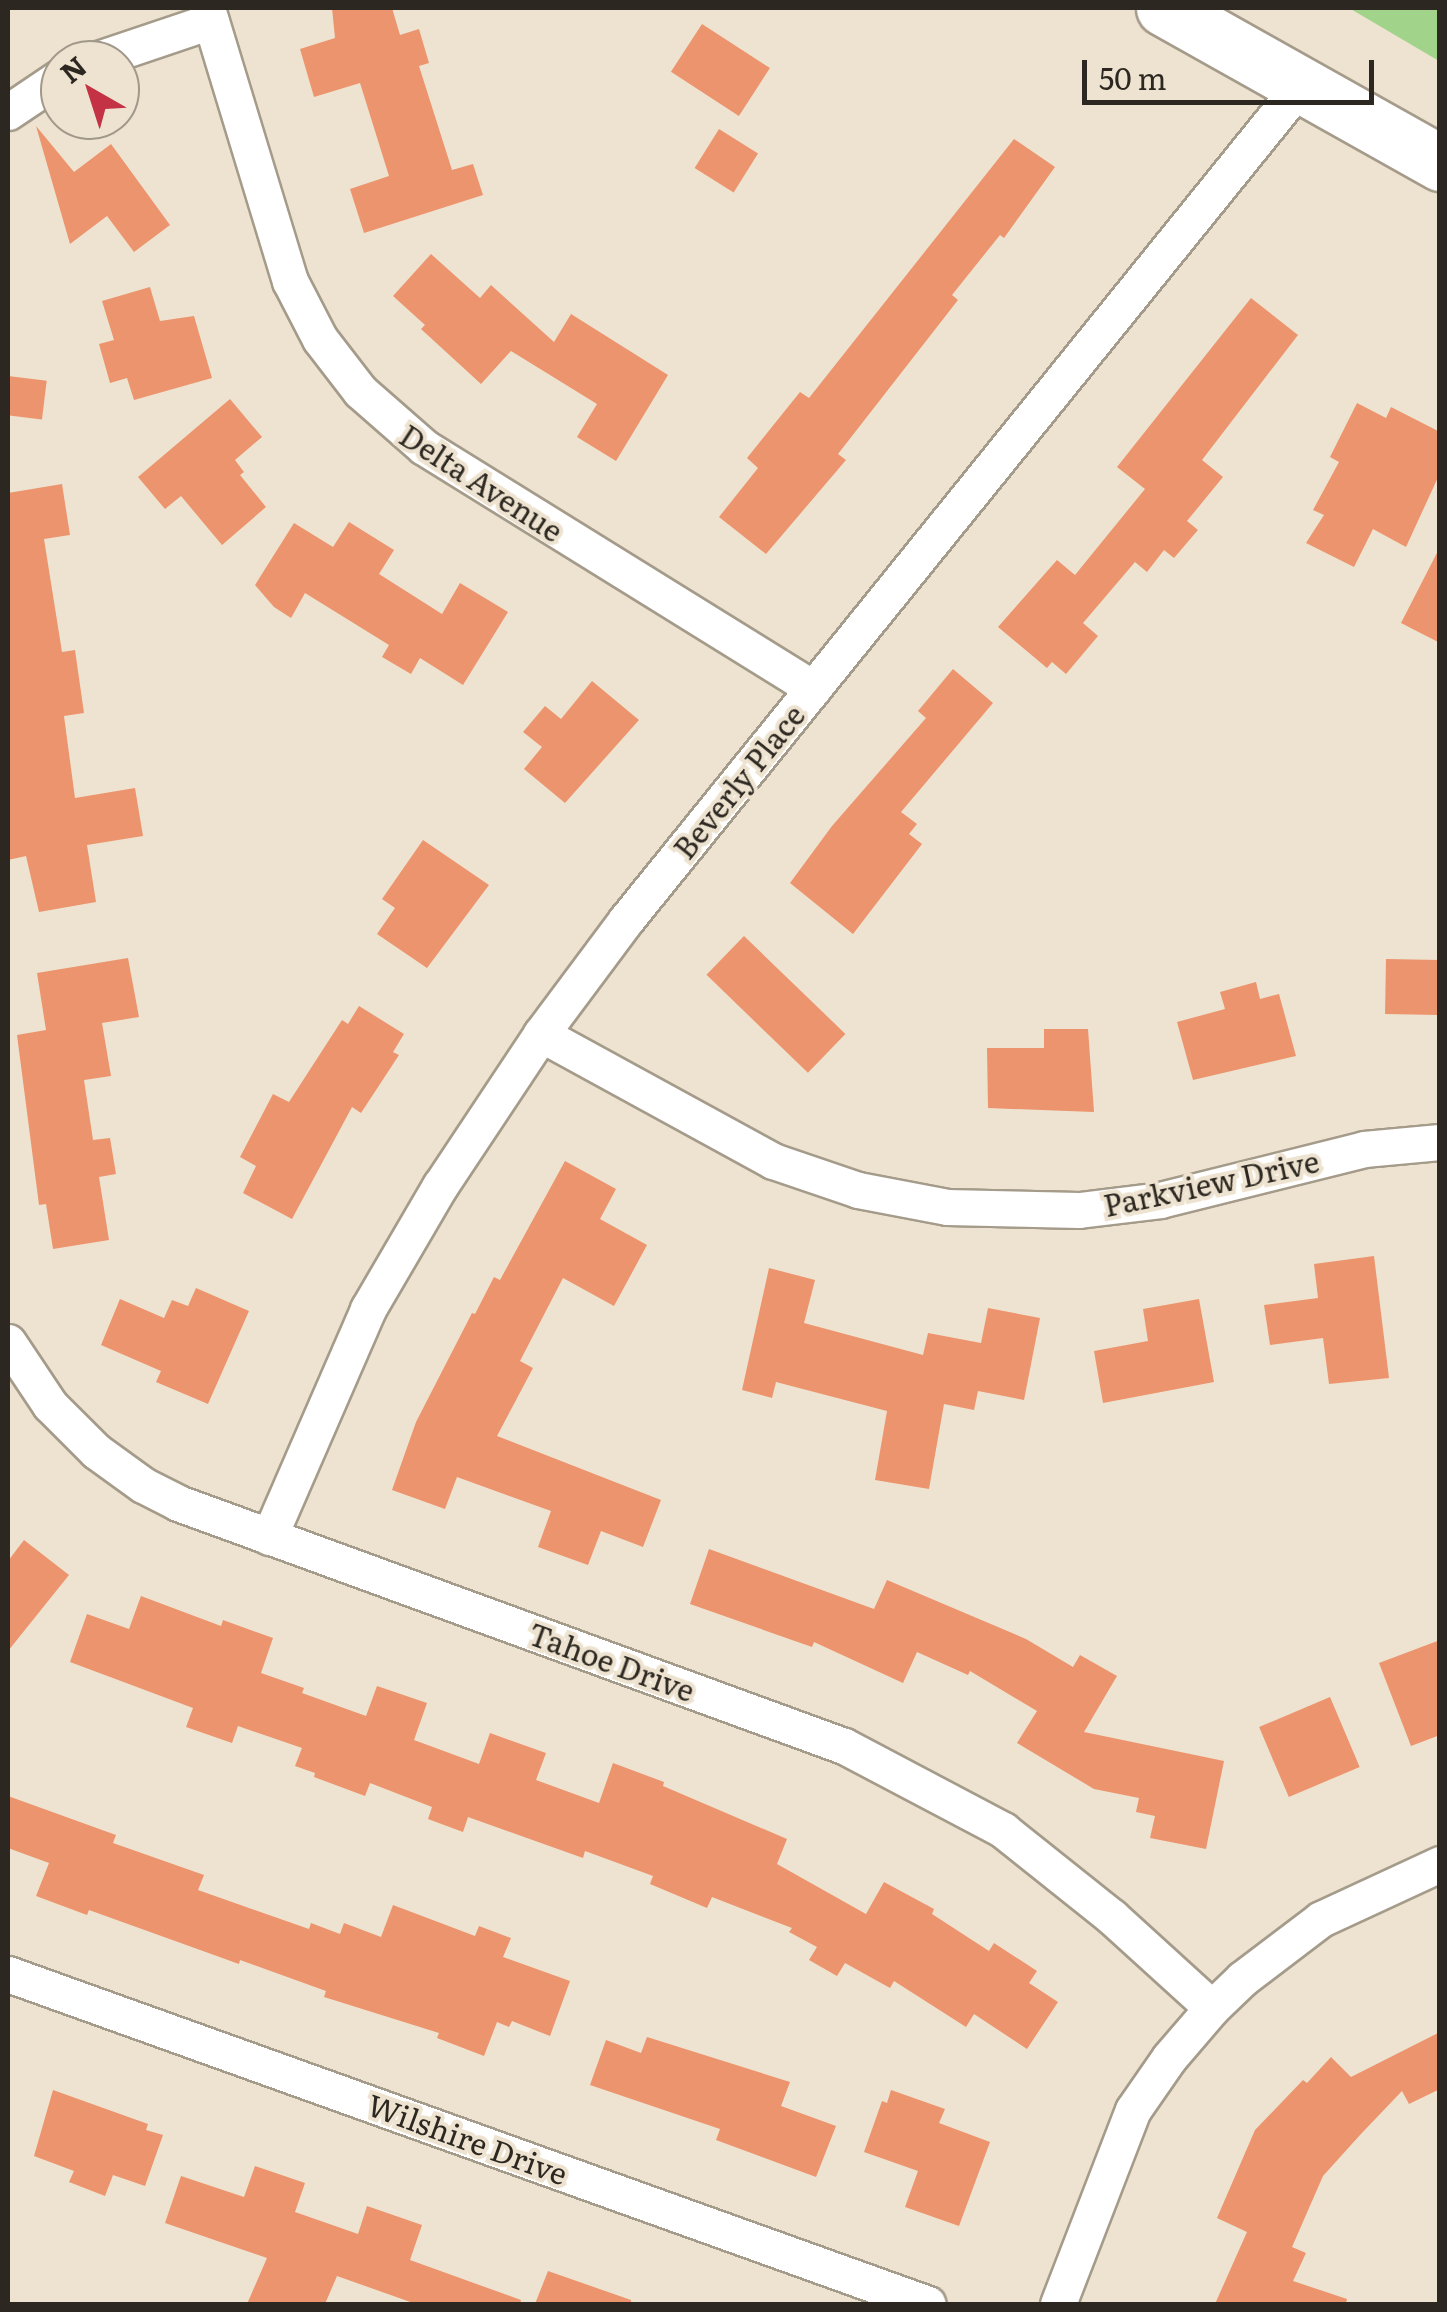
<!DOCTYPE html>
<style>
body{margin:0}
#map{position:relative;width:1447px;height:2312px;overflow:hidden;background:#eee3d0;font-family:Literata,serif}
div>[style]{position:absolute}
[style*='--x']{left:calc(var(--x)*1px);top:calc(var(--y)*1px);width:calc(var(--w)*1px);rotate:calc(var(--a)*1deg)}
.green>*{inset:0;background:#a1d38b}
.building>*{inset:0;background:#ec946d;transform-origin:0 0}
.roads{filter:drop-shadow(2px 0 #a59b8a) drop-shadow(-2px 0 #a59b8a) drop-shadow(0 2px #a59b8a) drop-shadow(0 -2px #a59b8a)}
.street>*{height:35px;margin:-17.5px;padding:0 17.5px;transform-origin:17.5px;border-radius:17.5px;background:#fff}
.highway>*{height:55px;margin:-27.5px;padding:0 27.5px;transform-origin:27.5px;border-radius:27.5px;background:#fff}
span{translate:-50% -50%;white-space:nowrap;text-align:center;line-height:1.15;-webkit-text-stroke:8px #eee3d0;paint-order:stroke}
.street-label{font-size:30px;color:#2c2821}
.frame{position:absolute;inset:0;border:10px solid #2c2821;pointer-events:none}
.north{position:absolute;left:40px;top:40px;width:100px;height:100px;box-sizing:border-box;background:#eee3d0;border:2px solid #a0988a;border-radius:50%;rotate:321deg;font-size:28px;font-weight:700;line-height:40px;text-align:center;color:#2c2821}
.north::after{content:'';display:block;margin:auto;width:35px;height:45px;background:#c33245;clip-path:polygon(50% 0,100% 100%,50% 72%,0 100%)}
.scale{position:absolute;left:1082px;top:60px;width:292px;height:45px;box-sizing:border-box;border:5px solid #2c2821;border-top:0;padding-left:12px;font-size:30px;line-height:35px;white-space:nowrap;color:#2c2821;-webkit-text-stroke:8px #eee3d0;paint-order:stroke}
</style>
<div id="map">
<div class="green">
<div style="clip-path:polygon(1349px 8px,1439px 8px,1439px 61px)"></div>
</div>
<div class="building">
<div style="clip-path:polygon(332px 8px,392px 8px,400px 35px,419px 29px,429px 63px,419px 66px,452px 170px,473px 164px,483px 195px,364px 233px,350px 189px,389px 176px,360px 83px,314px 97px,300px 49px,335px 38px)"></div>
<div style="left:702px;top:24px;width:81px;height:57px;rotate:33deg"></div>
<div style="clip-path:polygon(36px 126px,74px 172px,111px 144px,170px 225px,134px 252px,107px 216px,70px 244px)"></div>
<div style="left:719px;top:129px;width:46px;height:46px;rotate:32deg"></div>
<div style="clip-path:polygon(1014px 139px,1055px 167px,1004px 238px,1000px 235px,952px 295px,958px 300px,838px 454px,846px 460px,766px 554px,719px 517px,758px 468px,747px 458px,800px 392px,809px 398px)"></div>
<div style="clip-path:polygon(431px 254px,480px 298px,491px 285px,554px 342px,571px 314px,668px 375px,616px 461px,577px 437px,597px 404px,511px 351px,481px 384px,421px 329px,425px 325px,393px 296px)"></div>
<div style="clip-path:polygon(150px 287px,160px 321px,194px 316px,212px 378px,134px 400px,127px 378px,110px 383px,99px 344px,114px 340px,102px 301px)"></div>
<div style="clip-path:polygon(1251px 298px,1298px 335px,1202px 460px,1223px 477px,1187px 521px,1198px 530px,1174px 558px,1164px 550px,1147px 572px,1135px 562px,1083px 623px,1098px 636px,1066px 674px,1052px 662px,1047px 668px,998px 627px,1057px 560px,1075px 575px,1145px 489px,1117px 467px)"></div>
<div style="left:8px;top:376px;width:39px;height:39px;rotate:7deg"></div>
<div style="clip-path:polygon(230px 399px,262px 437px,235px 460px,244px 472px,240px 475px,266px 507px,222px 545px,181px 496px,165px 509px,138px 477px)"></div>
<div style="clip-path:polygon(1357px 403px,1386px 418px,1391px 407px,1440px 432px,1440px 473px,1406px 547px,1373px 529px,1354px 567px,1306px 543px,1324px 515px,1313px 510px,1339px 462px,1330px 457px)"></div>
<div style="clip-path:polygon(62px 484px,70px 535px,44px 539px,62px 652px,75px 650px,84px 713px,64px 716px,75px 798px,135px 788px,143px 836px,87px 845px,96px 902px,39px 912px,26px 856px,8px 860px,8px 493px)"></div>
<div style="clip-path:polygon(349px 522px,394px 550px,379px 574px,442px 614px,460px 583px,508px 612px,463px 685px,420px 658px,411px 674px,382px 657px,389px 645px,305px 593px,291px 618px,274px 607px,255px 585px,294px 523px,333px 547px)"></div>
<div style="clip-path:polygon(1440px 547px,1440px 643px,1401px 623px)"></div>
<div style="clip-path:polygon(953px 669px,993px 703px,901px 812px,917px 824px,909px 834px,922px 844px,853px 934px,790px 883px,832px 826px,926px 718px,918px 711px)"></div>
<div style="clip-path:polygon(592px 681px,639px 720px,565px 803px,524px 769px,542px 747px,523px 732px,545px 706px,561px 719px)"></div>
<div style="clip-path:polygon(423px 840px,489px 885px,427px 968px,377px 934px,395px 908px,382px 899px)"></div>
<div style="left:744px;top:936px;width:141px;height:54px;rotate:44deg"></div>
<div style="clip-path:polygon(128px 958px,139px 1017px,102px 1023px,111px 1076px,84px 1080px,93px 1140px,110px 1138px,116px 1174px,99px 1177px,109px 1240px,53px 1249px,46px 1204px,39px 1205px,17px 1035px,46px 1030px,37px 973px)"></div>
<div style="left:1386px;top:959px;width:54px;height:55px;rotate:1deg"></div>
<div style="clip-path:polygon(1256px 982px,1260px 999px,1279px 994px,1296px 1056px,1193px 1080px,1177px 1022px,1225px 1009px,1220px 992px)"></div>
<div style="clip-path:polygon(359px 1006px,404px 1034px,393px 1052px,399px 1055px,361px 1113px,352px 1107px,292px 1219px,243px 1193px,256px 1166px,240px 1157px,273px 1094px,289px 1102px,342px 1020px,348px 1024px)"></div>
<div style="clip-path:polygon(1044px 1029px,1088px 1029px,1094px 1112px,988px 1108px,987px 1048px,1044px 1048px)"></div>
<div style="clip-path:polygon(565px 1161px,616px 1189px,600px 1219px,647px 1245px,614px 1306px,563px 1278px,520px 1361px,533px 1368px,497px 1436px,661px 1500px,643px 1547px,601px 1531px,588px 1565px,538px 1547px,551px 1511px,457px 1477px,445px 1509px,392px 1490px,416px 1422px,472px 1313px,475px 1314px,494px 1277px,500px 1280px)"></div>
<div style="clip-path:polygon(1374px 1256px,1389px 1378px,1329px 1384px,1323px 1338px,1270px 1345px,1264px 1305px,1318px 1298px,1314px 1264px)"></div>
<div style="clip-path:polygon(769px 1268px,815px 1280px,804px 1323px,923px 1355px,928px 1333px,981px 1343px,988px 1308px,1040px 1318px,1024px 1400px,978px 1391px,974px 1410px,944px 1404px,929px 1489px,875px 1480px,887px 1411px,776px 1382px,772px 1398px,742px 1390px)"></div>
<div style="clip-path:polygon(196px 1288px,249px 1311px,208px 1404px,156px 1382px,161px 1371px,101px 1345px,120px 1299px,164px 1318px,172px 1300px,188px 1306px)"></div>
<div style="clip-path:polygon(1199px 1299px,1214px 1382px,1103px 1403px,1094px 1351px,1148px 1341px,1143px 1309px)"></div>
<div style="clip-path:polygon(24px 1540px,69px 1575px,8px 1651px,8px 1561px)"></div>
<div style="clip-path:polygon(709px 1549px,874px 1609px,887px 1580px,1026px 1639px,1073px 1667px,1080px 1655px,1117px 1676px,1084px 1732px,1224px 1761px,1206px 1849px,1150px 1838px,1155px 1816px,1136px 1812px,1139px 1798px,1094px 1789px,1017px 1743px,1037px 1711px,970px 1671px,968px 1675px,917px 1652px,903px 1683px,814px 1642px,812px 1647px,690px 1604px)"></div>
<div style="clip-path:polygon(141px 1596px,221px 1626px,223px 1620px,273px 1638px,261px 1673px,304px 1688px,302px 1693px,366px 1716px,377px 1686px,427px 1703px,414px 1740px,479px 1764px,490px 1733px,546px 1753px,536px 1780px,599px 1803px,613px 1763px,664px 1782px,663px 1786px,787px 1839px,777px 1864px,866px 1914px,884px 1882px,934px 1909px,932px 1914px,989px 1951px,994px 1943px,1037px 1971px,1029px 1983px,1058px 2002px,1027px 2049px,974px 2014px,966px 2027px,894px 1981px,890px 1988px,845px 1963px,837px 1976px,809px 1960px,817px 1947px,789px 1932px,792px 1928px,712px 1897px,707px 1908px,650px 1884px,653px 1876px,585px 1851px,583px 1858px,468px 1817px,463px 1832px,428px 1819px,432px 1807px,370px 1783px,365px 1796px,314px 1777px,315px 1773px,295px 1766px,302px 1748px,238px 1726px,232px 1743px,186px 1727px,193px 1708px,70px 1662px,87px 1614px,129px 1629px)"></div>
<div style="clip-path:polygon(1440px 1640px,1440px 1735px,1411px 1746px,1379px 1663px)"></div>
<div style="left:1330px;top:1697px;width:76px;height:77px;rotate:67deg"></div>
<div style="clip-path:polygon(8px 1796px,116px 1835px,113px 1843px,204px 1875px,198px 1890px,309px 1929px,311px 1923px,340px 1934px,344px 1923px,381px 1937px,393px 1905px,475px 1936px,479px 1926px,511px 1938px,503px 1957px,570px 1981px,550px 2036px,512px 2021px,509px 2027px,497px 2022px,484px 2056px,437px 2038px,439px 2033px,324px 1997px,326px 1991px,240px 1960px,239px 1964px,89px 1910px,87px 1915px,36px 1896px,49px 1863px,8px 1848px)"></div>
<div style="clip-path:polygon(1440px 2032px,1440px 2089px,1409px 2104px,1402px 2091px,1360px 2135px,1323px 2176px,1292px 2247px,1306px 2253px,1293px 2281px,1347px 2299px,1346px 2304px,1215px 2304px,1247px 2232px,1217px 2218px,1255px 2130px,1303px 2080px,1307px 2083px,1331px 2057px,1351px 2077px)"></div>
<div style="clip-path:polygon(647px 2037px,790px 2082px,781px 2106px,836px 2126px,816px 2177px,716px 2140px,720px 2129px,590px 2085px,606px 2040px,641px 2053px)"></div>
<div style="clip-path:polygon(53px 2090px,148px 2124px,146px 2130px,163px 2135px,145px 2186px,113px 2175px,105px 2196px,69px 2182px,74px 2171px,34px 2156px)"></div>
<div style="clip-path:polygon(891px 2090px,945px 2109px,939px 2123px,990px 2142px,959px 2226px,905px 2207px,918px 2171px,864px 2152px,882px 2101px,887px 2103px)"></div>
<div style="clip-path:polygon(255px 2166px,305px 2183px,295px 2212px,358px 2234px,367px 2206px,422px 2225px,410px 2260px,521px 2300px,520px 2304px,416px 2304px,337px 2276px,325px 2304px,247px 2304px,267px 2258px,165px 2223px,181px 2176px,244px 2197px)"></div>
<div style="clip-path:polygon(548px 2271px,631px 2300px,631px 2304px,535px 2304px)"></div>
</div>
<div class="roads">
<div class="street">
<div style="--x:207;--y:8;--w:285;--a:73.1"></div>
<div style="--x:290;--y:281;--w:65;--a:62.7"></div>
<div style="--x:320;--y:339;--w:66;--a:52.4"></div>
<div style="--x:360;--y:391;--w:85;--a:41.2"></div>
<div style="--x:424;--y:447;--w:458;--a:31.8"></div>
<div style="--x:95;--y:60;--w:122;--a:-18.6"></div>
<div style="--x:8;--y:112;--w:63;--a:-33.9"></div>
<div style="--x:541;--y:1034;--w:264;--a:28.7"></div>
<div style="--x:773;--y:1161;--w:90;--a:18.8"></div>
<div style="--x:858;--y:1190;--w:91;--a:10.8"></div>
<div style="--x:947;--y:1207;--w:132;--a:1.3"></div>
<div style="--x:1079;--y:1210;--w:82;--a:-7"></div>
<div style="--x:1160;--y:1200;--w:210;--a:-14"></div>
<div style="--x:1364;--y:1149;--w:76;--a:-5.3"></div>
<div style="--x:8;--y:1342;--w:76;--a:56.3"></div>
<div style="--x:50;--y:1405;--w:65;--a:45"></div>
<div style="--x:96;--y:1451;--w:58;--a:35.9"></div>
<div style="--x:143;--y:1485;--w:39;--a:27"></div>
<div style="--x:178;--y:1503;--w:709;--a:20.05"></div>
<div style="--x:844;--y:1746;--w:180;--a:27.8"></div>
<div style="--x:1003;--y:1830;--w:139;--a:38.6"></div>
<div style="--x:1112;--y:1917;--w:135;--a:42.3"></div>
<div style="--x:269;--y:1537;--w:249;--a:-66.5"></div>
<div style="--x:368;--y:1309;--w:143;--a:-59.7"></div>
<div style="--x:440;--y:1186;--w:182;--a:-56.4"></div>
<div style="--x:541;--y:1034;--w:142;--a:-53.3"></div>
<div style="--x:626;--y:920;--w:1072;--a:-51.06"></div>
<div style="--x:8;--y:1974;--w:977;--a:19.73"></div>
<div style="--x:1058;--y:2304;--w:208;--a:-68.9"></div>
<div style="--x:1133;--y:2110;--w:63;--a:-55.3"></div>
<div style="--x:1169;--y:2058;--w:66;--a:-49.3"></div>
<div style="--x:1212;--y:2008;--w:42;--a:-44"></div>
<div style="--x:1242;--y:1979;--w:99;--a:-37.2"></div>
<div style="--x:1321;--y:1919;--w:131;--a:-24.8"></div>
</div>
<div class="highway">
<div style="--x:1164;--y:8;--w:317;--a:29.3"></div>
</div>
</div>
<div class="street-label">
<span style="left:482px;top:482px;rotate:33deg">Delta Avenue</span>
<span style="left:738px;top:781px;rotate:-51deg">Beverly Place</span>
<span style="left:1211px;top:1182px;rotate:-12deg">Parkview Drive</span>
<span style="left:612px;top:1661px;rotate:20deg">Tahoe Drive</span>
<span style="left:468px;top:2138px;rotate:20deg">Wilshire Drive</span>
</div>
<div class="frame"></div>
<div class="north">N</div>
<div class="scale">50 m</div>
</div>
